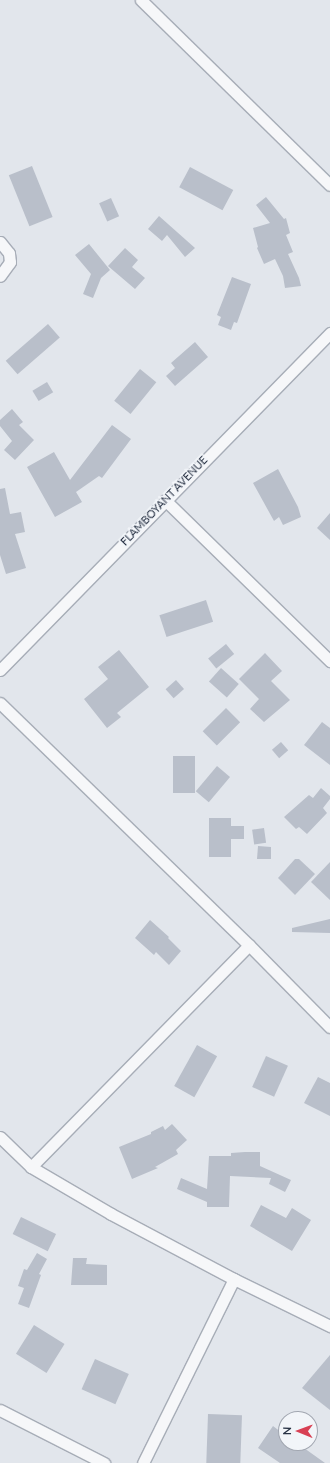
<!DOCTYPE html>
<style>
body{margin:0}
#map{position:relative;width:330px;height:1463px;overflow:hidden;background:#e2e6ec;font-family:Lato,sans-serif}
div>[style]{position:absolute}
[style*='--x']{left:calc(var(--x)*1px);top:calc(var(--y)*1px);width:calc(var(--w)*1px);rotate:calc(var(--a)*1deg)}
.building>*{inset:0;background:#b9bfca;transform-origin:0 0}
.roads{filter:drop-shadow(1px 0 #a7adb7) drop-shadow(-1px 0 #a7adb7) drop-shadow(0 1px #a7adb7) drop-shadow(0 -1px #a7adb7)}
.street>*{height:11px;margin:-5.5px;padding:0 5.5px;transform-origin:5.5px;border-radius:5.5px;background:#f6f7f9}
span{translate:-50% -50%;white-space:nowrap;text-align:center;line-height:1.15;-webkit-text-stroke:3.5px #f2f5f9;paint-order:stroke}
.street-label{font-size:11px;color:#293345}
.north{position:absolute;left:278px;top:1411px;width:40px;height:40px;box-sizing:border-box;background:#f2f5f9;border:1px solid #a2a7b1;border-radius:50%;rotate:271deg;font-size:11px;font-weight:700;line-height:16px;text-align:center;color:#293345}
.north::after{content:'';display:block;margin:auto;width:14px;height:18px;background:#d84054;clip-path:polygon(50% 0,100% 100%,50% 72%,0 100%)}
</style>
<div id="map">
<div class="building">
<div style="left:32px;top:166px;width:55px;height:25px;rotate:68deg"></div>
<div style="left:190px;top:167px;width:49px;height:23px;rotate:28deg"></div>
<div style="clip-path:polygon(266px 197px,284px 219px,286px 218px,290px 233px,286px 235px,293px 252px,288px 254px,299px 278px,301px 286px,285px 288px,283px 276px,275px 259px,264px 264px,257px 248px,258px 247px,253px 228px,270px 223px,256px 205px)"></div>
<div style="left:111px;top:198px;width:20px;height:13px;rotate:66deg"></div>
<div style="clip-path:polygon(159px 216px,195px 248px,185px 257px,167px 235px,162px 241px,148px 229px)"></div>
<div style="clip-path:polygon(89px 244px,110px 270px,101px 278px,93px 298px,83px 294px,91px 274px,75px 255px)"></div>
<div style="clip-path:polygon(125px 248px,138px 260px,132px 267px,145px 278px,135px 289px,108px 266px)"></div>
<div style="clip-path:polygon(232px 277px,251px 284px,237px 323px,234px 322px,231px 330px,218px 325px,221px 317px,217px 315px)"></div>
<div style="left:48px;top:324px;width:18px;height:56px;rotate:49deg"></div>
<div style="clip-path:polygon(195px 342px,208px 357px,175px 386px,166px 376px,175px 368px,171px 363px)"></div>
<div style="left:140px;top:369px;width:21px;height:41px;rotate:39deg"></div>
<div style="left:47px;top:382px;width:12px;height:17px;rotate:59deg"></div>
<div style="clip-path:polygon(12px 409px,23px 422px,19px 425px,34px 440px,15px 460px,4px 450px,12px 441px,0 426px,0 420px)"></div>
<div style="clip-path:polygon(112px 425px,131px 439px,102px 478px,99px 476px,76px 492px,82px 502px,55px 517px,27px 467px,54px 452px,70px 480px)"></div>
<div style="clip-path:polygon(278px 469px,298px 507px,301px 517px,283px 525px,279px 517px,274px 521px,253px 483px)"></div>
<div style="clip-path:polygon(5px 488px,10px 514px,21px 512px,25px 532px,15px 534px,26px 568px,6px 574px,0 555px,0 489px)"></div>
<div style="clip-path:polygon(330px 513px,330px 540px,317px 528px)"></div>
<div style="left:206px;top:600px;width:23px;height:49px;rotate:72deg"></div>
<div style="left:226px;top:644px;width:13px;height:23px;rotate:51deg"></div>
<div style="clip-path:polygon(119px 650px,149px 687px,117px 713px,121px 717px,107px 728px,84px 699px,108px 679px,98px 667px)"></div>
<div style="clip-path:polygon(265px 653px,282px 671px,271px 681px,290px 700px,264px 722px,250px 709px,259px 699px,239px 679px)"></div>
<div style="left:221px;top:668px;width:24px;height:18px;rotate:42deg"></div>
<div style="left:176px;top:680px;width:12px;height:14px;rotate:48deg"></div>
<div style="left:226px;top:708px;width:20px;height:33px;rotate:45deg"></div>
<div style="clip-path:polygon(322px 722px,330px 728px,330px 765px,304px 745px)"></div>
<div style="left:281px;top:742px;width:11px;height:12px;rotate:49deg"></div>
<div style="left:173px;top:756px;width:22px;height:37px"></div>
<div style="left:217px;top:766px;width:17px;height:33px;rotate:40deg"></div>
<div style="clip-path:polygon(321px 788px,330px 796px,330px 799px,323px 808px,327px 813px,307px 834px,299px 827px,296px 829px,284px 817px,309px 795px,313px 798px)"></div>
<div style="clip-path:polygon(209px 818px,231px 818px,231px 826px,244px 826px,244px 839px,231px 839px,231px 857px,209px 857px)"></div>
<div style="left:264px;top:828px;width:15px;height:12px;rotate:82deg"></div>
<div style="clip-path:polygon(258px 846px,271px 847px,271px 859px,257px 859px)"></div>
<div style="clip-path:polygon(295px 859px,299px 859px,315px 874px,295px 895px,278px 878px)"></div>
<div style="clip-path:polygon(330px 862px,330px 900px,311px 882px)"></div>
<div style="clip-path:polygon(330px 919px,330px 933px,292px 932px,292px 928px)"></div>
<div style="clip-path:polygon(150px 920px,169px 937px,168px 938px,181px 951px,169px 965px,156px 952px,154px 955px,135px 938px)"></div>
<div style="left:197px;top:1045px;width:23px;height:47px;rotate:29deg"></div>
<div style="left:266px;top:1056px;width:24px;height:34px;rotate:24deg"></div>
<div style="clip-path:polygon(318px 1077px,330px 1083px,330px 1116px,304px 1103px)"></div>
<div style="clip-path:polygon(172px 1124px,187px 1140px,176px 1150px,178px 1154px,155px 1167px,158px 1168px,132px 1179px,119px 1147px,151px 1134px,151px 1132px,163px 1126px,165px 1130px)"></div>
<div style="clip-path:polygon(245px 1152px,260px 1152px,260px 1166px,291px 1180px,285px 1192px,269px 1184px,271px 1178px,230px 1176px,229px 1207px,207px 1207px,207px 1202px,177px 1189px,181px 1178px,207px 1189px,209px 1156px,231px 1156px,231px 1153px)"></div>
<div style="clip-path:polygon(261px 1205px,286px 1218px,292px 1208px,311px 1220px,292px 1251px,250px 1226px)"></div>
<div style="left:21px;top:1217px;width:39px;height:19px;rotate:26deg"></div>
<div style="clip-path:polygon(37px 1253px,47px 1259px,39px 1274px,41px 1275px,29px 1308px,18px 1304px,24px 1288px,18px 1286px,24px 1269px,27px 1270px)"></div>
<div style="clip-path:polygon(73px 1258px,87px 1258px,86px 1264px,107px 1265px,107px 1285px,71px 1285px)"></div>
<div style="left:34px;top:1325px;width:36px;height:34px;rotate:32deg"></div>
<div style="clip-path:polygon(330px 1355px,330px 1410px,302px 1388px)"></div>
<div style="left:95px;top:1359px;width:37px;height:33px;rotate:24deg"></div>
<div style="left:208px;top:1414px;width:34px;height:49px;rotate:2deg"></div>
<div style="clip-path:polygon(273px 1426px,286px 1436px,286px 1443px,297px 1443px,325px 1463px,280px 1463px,258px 1448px)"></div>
</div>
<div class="roads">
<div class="street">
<div style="--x:141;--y:0;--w:264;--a:44.4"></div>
<div style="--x:0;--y:242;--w:14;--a:51"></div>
<div style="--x:9;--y:253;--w:9;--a:84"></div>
<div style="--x:10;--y:262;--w:17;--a:126"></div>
<div style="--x:165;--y:500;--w:231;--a:44.3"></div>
<div style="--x:0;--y:670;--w:472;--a:-45.6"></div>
<div style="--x:0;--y:703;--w:347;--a:44.2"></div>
<div style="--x:249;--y:945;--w:115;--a:45.4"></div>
<div style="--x:0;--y:1137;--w:43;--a:44.1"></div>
<div style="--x:31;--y:1167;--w:93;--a:30.4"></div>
<div style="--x:111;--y:1214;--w:139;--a:27.9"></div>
<div style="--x:234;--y:1279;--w:107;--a:26.1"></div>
<div style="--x:31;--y:1167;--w:311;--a:-45.5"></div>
<div style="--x:0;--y:1410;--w:117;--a:27"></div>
<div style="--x:143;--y:1463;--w:205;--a:-63.7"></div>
</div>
</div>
<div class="street-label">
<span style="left:164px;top:501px;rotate:-46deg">FLAMBOYANT AVENUE</span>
</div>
<div class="north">N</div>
</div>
